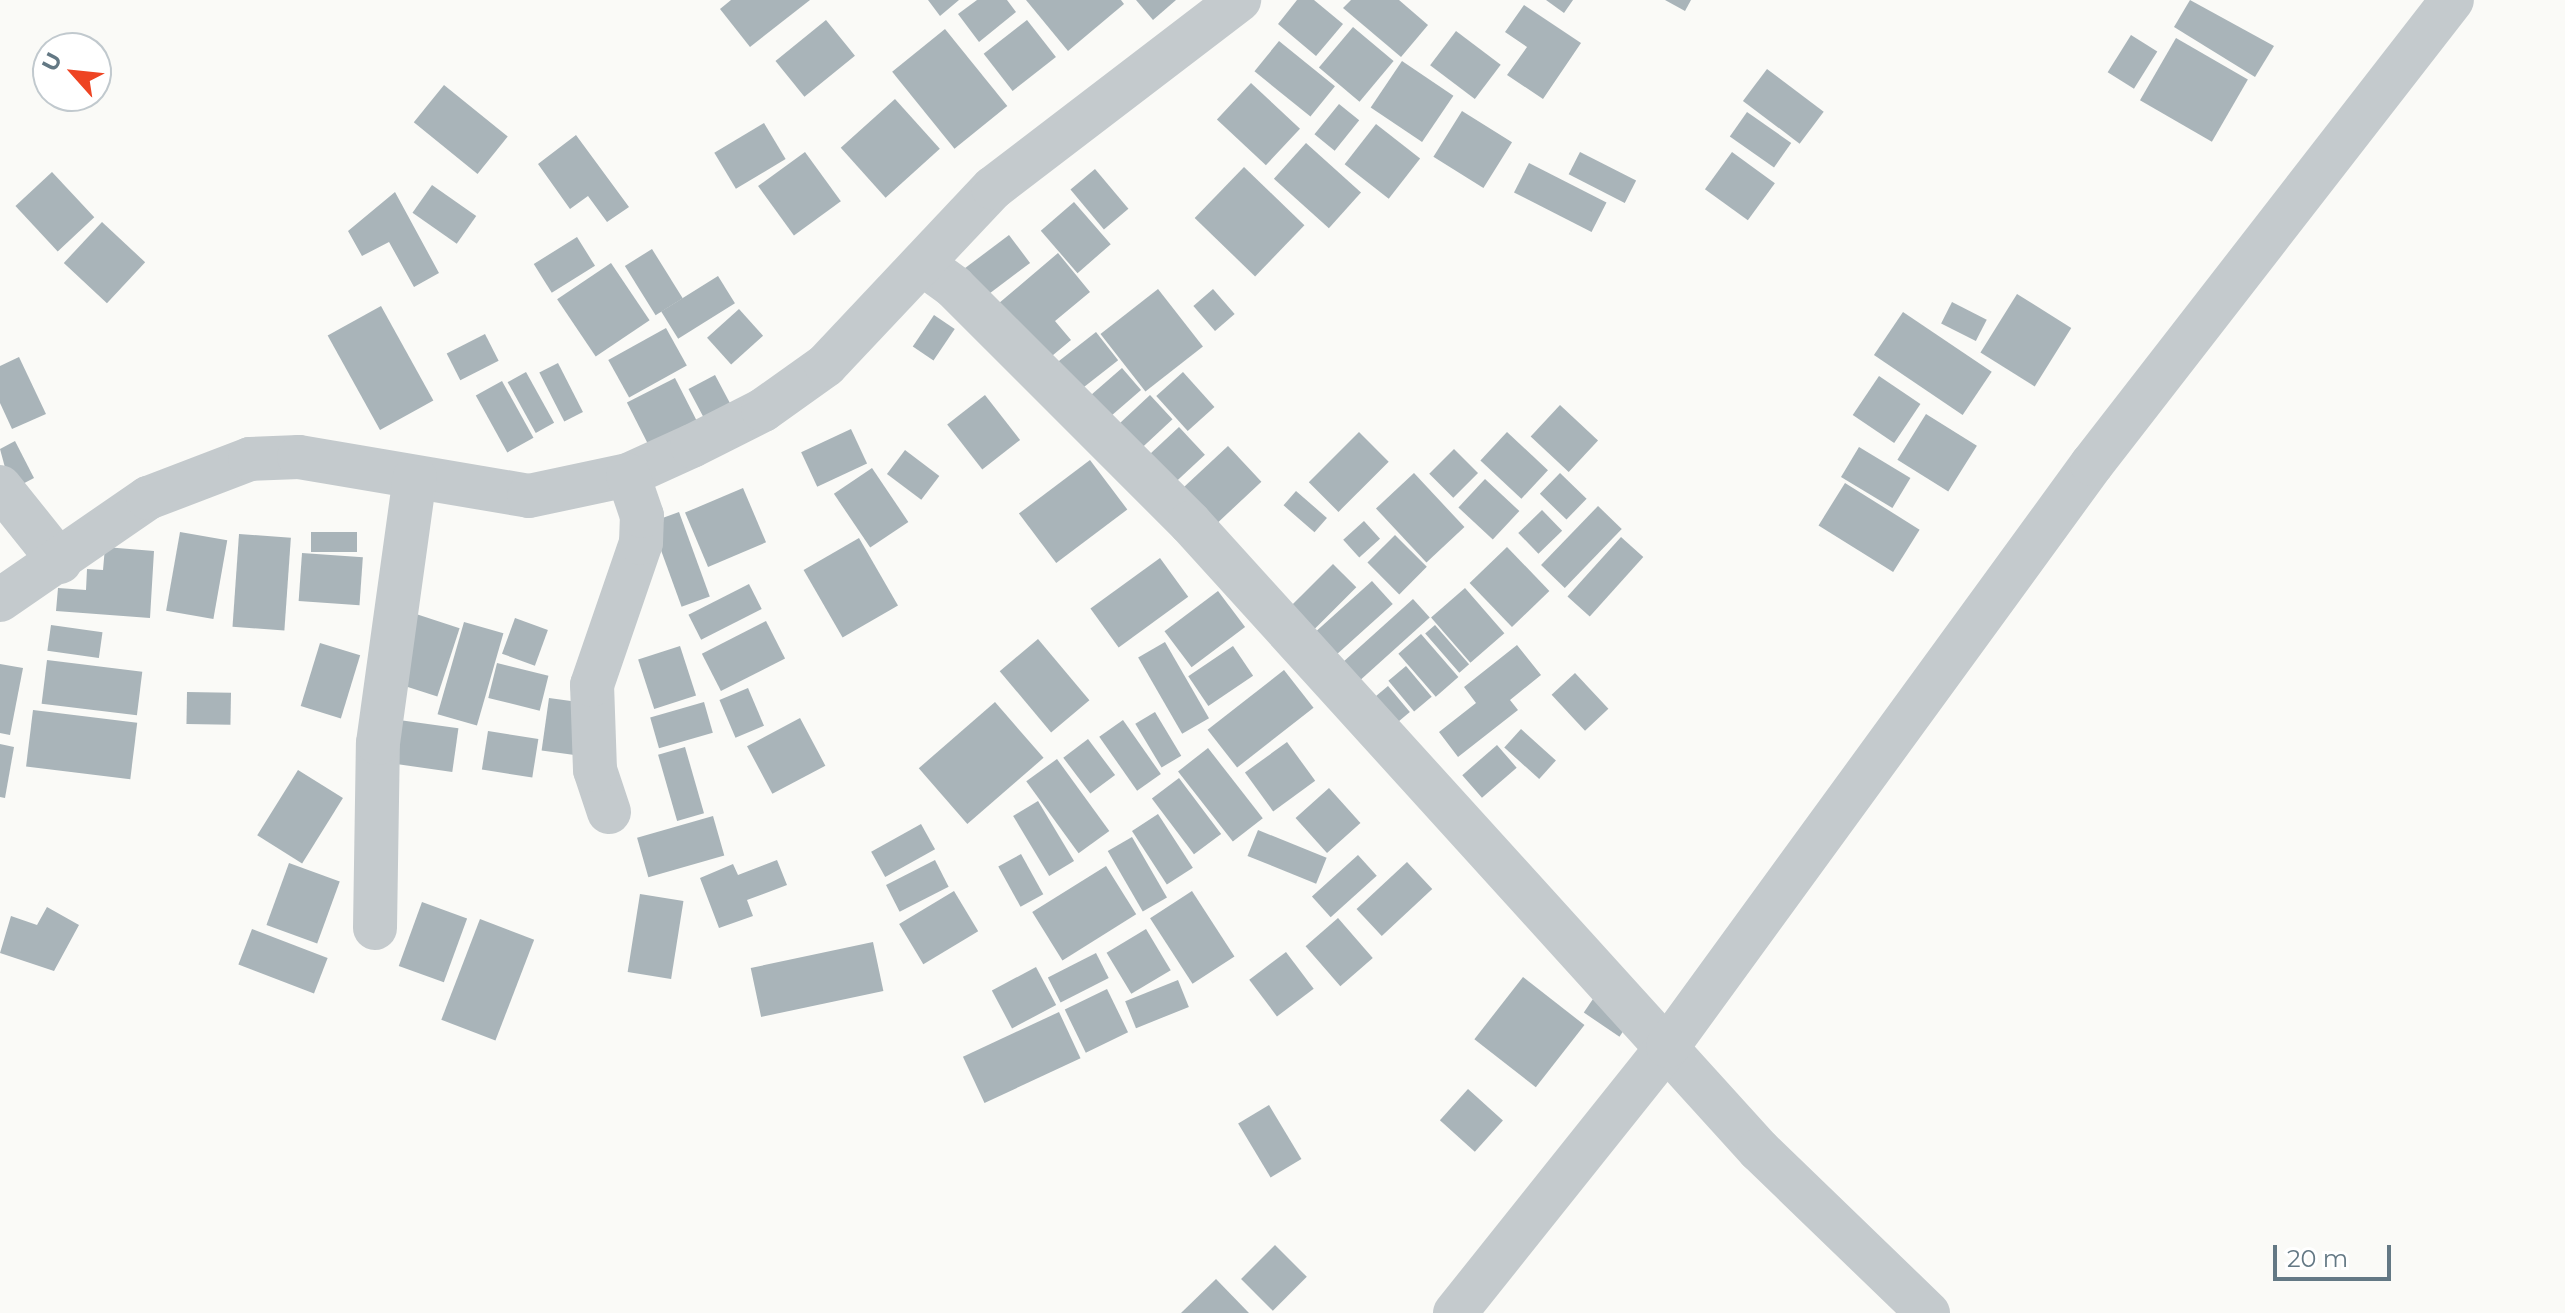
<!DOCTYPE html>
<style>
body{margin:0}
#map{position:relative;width:2565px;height:1313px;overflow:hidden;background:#fafaf7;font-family:Montserrat,sans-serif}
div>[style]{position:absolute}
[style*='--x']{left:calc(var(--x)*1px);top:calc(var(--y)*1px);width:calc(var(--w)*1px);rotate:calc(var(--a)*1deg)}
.building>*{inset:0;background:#a9b4b9;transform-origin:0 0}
.minor>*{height:44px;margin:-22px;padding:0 22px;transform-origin:22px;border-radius:22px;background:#c4cacd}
span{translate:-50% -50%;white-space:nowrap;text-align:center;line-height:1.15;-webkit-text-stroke:8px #fff;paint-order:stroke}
.north{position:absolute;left:32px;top:32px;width:80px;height:80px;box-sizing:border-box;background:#fff;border:2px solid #c1c9ce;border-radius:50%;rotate:297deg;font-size:22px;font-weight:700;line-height:32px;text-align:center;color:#637884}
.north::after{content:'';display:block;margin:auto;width:28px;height:36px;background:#ee4423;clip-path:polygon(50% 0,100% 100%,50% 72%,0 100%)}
.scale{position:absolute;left:2273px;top:1245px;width:118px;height:36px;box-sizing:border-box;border:4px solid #637884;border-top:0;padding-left:10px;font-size:24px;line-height:28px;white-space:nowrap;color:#637884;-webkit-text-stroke:6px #fff;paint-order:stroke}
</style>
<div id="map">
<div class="building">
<div style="clip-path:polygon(731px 0,810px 0,750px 47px,720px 9px)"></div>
<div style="clip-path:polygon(928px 0,959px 0,940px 16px)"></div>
<div style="clip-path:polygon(977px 0,1007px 0,1016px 12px,979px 42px,958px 14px)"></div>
<div style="clip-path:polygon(1026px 0,1121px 0,1124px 4px,1068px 51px)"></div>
<div style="clip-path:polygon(1136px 0,1176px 0,1153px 20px)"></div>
<div style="clip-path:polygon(1297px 0,1314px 0,1343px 24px,1316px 56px,1278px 24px)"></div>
<div style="clip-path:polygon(1351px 0,1399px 0,1428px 25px,1401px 57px,1343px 8px)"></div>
<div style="clip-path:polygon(1546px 0,1573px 0,1564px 13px)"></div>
<div style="clip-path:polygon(1665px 0,1691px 0,1685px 11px)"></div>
<div style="clip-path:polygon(2190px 0,2274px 46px,2255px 77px,2174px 27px)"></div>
<div style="clip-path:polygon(1524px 5px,1581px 43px,1543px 99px,1507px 75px,1527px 47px,1505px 32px)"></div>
<div style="left:826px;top:20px;width:46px;height:65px;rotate:51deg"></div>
<div style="left:1027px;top:20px;width:47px;height:55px;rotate:52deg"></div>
<div style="left:1353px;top:27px;width:53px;height:53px;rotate:40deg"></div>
<div style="left:945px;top:29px;width:99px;height:68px;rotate:51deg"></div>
<div style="left:1456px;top:31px;width:56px;height:43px;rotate:37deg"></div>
<div style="left:2131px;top:35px;width:31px;height:44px;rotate:32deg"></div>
<div style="left:2176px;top:38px;width:83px;height:72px;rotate:30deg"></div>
<div style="left:1279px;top:41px;width:72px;height:39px;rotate:39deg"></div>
<div style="left:1402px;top:61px;width:62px;height:56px;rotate:34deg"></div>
<div style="left:1767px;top:69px;width:71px;height:40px;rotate:37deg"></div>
<div style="left:1251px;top:83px;width:67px;height:50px;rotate:43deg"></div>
<div style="left:444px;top:85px;width:82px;height:48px;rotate:39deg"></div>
<div style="left:895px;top:99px;width:67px;height:73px;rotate:48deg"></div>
<div style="left:1339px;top:104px;width:26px;height:39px;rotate:39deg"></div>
<div style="left:1462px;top:111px;width:59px;height:54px;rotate:32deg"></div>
<div style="left:1747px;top:112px;width:54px;height:30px;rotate:35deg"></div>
<div style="left:764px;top:123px;width:42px;height:58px;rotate:59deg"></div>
<div style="left:1376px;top:124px;width:56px;height:51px;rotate:38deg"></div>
<div style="clip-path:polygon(576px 135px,629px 207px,607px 222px,588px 196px,570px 209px,538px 164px)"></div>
<div style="left:1306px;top:143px;width:74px;height:48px;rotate:42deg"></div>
<div style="left:805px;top:152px;width:61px;height:58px;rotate:54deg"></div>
<div style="left:1580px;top:152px;width:63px;height:25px;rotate:27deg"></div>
<div style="left:1732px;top:152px;width:53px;height:46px;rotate:36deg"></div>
<div style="left:1529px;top:163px;width:87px;height:33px;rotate:27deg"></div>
<div style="left:1244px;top:167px;width:84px;height:71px;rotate:44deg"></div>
<div style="left:1095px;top:169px;width:52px;height:32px;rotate:50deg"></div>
<div style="left:52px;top:172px;width:62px;height:50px;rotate:47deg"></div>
<div style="left:432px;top:185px;width:54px;height:34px;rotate:35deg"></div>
<div style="clip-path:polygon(395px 192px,439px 273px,414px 287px,389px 242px,362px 256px,348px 231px)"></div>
<div style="left:1074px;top:202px;width:56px;height:44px;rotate:49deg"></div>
<div style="left:102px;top:222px;width:59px;height:56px;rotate:43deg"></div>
<div style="left:1009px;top:235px;width:35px;height:57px;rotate:53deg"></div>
<div style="left:577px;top:237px;width:34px;height:51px;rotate:58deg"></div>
<div style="left:652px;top:249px;width:58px;height:32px;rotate:58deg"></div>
<div style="clip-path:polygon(1058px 253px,1090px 292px,1055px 321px,1071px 340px,1040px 366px,992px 309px)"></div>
<div style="left:611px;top:263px;width:69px;height:65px;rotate:56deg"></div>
<div style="left:718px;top:276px;width:32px;height:67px;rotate:58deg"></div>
<div style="left:1158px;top:289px;width:73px;height:73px;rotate:52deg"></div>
<div style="left:1213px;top:289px;width:33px;height:26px;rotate:49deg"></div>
<div style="left:2017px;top:294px;width:64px;height:69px;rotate:32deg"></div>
<div style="left:1952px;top:302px;width:39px;height:24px;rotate:27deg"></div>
<div style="left:381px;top:306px;width:108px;height:61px;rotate:61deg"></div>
<div style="left:739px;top:309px;width:36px;height:43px;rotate:48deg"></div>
<div style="left:1903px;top:312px;width:107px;height:52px;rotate:34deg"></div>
<div style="left:934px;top:315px;width:25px;height:38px;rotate:34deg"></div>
<div style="left:666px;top:328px;width:43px;height:66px;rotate:61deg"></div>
<div style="left:1096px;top:332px;width:36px;height:64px;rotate:52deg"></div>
<div style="left:485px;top:334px;width:30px;height:43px;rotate:63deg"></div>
<div style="clip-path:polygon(19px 357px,46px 414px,12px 429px,0 403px,0 366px)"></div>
<div style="left:558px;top:363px;width:55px;height:21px;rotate:63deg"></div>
<div style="left:1122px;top:368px;width:29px;height:57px;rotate:49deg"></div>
<div style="left:526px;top:372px;width:58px;height:21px;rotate:61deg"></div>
<div style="left:1183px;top:372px;width:47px;height:36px;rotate:48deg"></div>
<div style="left:715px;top:375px;width:47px;height:30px;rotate:62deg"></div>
<div style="left:1879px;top:376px;width:50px;height:47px;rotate:34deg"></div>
<div style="left:675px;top:378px;width:63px;height:54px;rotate:63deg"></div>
<div style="left:502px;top:381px;width:65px;height:30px;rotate:61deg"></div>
<div style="left:985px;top:395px;width:57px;height:48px;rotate:52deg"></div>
<div style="left:1150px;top:395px;width:33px;height:55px;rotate:47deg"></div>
<div style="left:1560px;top:405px;width:52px;height:43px;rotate:43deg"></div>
<div style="left:1926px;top:414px;width:60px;height:54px;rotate:32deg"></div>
<div style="left:1179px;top:427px;width:38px;height:54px;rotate:47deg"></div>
<div style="left:851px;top:429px;width:38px;height:55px;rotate:65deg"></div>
<div style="left:1359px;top:432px;width:42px;height:71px;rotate:45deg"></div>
<div style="left:1507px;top:432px;width:56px;height:39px;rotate:43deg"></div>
<div style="clip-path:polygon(15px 441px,34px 478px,11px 490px,0 449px)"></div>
<div style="left:1228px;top:446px;width:49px;height:69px;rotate:47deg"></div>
<div style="left:1859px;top:447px;width:60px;height:35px;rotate:31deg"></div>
<div style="left:1454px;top:449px;width:34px;height:35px;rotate:45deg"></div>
<div style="left:905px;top:450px;width:43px;height:30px;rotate:37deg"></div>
<div style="left:1090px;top:460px;width:62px;height:89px;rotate:53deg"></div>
<div style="left:872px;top:468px;width:65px;height:46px;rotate:56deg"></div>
<div style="left:1414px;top:473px;width:74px;height:52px;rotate:47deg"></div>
<div style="left:1560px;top:473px;width:37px;height:29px;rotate:44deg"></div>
<div style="left:1485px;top:479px;width:47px;height:39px;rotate:43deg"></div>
<div style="left:1845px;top:483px;width:88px;height:50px;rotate:32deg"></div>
<div style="left:743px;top:488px;width:59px;height:63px;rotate:67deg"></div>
<div style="left:1296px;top:491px;width:41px;height:19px;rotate:41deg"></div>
<div style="left:1598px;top:506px;width:33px;height:82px;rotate:44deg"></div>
<div style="left:1542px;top:510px;width:29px;height:33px;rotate:46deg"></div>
<div style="left:679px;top:512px;width:90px;height:30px;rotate:70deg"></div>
<div style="left:1364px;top:521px;width:24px;height:28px;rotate:48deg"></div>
<div style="left:180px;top:532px;width:48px;height:80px;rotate:10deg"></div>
<div style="left:311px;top:532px;width:46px;height:20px"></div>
<div style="left:239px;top:534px;width:52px;height:93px;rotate:4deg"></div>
<div style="left:1395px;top:535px;width:45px;height:39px;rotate:45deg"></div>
<div style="left:1621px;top:537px;width:30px;height:80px;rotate:42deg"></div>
<div style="left:859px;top:538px;width:78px;height:64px;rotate:60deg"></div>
<div style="clip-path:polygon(105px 547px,154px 551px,150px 618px,56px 611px,58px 588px,86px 590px,87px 569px,103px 570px)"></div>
<div style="left:1507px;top:547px;width:61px;height:52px;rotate:46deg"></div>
<div style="left:302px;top:553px;width:61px;height:48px;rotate:4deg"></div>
<div style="left:1160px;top:558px;width:48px;height:86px;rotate:54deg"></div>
<div style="left:1333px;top:564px;width:33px;height:69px;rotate:45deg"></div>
<div style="left:1372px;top:581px;width:31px;height:83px;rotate:48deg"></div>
<div style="left:749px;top:584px;width:28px;height:68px;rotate:63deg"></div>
<div style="left:1465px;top:588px;width:60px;height:45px;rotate:49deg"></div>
<div style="left:1218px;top:591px;width:45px;height:67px;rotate:53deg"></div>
<div style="left:1413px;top:599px;width:25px;height:112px;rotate:48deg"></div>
<div style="left:413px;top:613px;width:49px;height:72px;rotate:18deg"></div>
<div style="left:515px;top:618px;width:35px;height:38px;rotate:20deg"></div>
<div style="left:766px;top:621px;width:42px;height:72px;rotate:63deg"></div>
<div style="left:464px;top:622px;width:41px;height:96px;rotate:16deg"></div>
<div style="left:51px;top:625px;width:52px;height:26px;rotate:8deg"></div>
<div style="left:1435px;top:625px;width:52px;height:13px;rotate:49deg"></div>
<div style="left:1421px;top:634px;width:57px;height:30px;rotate:49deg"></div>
<div style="left:1038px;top:639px;width:80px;height:50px;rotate:50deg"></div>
<div style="left:1165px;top:642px;width:88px;height:31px;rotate:60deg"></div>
<div style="left:320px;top:643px;width:42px;height:66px;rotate:17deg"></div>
<div style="clip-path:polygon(1517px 645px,1541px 675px,1510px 700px,1518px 710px,1458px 757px,1439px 732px,1476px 703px,1464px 687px)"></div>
<div style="left:680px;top:646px;width:52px;height:44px;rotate:72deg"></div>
<div style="left:1233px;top:646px;width:36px;height:54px;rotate:56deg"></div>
<div style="left:47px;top:660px;width:96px;height:44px;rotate:7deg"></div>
<div style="left:497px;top:663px;width:53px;height:36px;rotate:14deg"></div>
<div style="clip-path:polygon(0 664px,23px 668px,10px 735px,0 733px)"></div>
<div style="left:1406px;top:666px;width:40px;height:23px;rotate:50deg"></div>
<div style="left:1284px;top:670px;width:48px;height:97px;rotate:52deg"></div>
<div style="left:1575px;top:673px;width:49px;height:32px;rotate:47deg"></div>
<div style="left:1388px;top:686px;width:34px;height:37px;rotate:50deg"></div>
<div style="left:748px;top:688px;width:41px;height:31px;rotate:67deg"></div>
<div style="left:187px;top:692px;width:44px;height:32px;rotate:1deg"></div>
<div style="left:549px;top:698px;width:35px;height:53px;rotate:8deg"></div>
<div style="left:704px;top:702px;width:32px;height:56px;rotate:74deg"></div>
<div style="left:995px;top:702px;width:74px;height:101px;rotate:49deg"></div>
<div style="left:33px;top:710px;width:105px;height:57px;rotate:7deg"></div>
<div style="left:1155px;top:712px;width:51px;height:23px;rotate:59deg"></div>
<div style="left:800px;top:718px;width:54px;height:60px;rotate:62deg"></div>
<div style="left:399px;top:720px;width:60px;height:44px;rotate:8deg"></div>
<div style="left:1123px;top:720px;width:66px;height:29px;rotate:55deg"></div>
<div style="left:1521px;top:729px;width:47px;height:25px;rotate:42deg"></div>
<div style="left:488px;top:731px;width:51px;height:39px;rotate:9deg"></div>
<div style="left:1088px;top:739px;width:45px;height:31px;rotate:53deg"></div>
<div style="left:1287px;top:742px;width:48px;height:52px;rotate:54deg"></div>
<div style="clip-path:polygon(0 744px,14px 747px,5px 798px,0 797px)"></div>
<div style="left:1497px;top:745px;width:30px;height:46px;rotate:49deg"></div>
<div style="left:685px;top:747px;width:69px;height:28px;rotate:74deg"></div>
<div style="left:1208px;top:748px;width:89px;height:38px;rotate:52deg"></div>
<div style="left:1057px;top:759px;width:89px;height:38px;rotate:54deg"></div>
<div style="left:298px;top:770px;width:53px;height:77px;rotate:32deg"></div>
<div style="left:1179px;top:778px;width:70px;height:34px;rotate:53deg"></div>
<div style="left:1329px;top:788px;width:47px;height:45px;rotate:48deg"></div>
<div style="left:1038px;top:801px;width:70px;height:29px;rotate:59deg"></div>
<div style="left:1158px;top:814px;width:64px;height:31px;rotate:57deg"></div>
<div style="left:713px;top:816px;width:41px;height:79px;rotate:74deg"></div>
<div style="left:921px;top:824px;width:29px;height:57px;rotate:61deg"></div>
<div style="left:1258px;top:830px;width:74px;height:28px;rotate:22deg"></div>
<div style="left:1132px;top:837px;width:70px;height:28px;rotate:60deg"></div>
<div style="left:1021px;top:854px;width:46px;height:26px;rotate:61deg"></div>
<div style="left:1358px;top:855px;width:28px;height:62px;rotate:48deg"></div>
<div style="clip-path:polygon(777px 860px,787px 885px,747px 900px,753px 916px,719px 928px,700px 878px,733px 864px,738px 875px)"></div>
<div style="left:935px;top:860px;width:30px;height:55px;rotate:63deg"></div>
<div style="left:1407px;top:862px;width:37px;height:69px;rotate:47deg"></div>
<div style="left:289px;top:863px;width:54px;height:66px;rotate:20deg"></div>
<div style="left:1106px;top:866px;width:57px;height:87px;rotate:58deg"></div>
<div style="left:954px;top:891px;width:47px;height:64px;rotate:59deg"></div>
<div style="left:1192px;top:891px;width:78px;height:50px;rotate:57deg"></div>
<div style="left:640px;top:894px;width:44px;height:79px;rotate:9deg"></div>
<div style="left:422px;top:902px;width:48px;height:68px;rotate:20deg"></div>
<div style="clip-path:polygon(47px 907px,79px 925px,54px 971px,0 953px,11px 916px,37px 925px)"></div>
<div style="left:1338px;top:918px;width:53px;height:43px;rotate:49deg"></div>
<div style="left:480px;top:919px;width:58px;height:108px;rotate:21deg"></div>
<div style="left:252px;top:929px;width:81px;height:38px;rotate:21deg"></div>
<div style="left:1146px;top:929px;width:48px;height:46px;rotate:59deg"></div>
<div style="left:873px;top:942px;width:50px;height:125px;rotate:78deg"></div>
<div style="left:1286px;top:952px;width:46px;height:46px;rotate:53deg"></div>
<div style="left:1096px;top:953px;width:28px;height:54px;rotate:63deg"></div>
<div style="left:1036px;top:967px;width:43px;height:50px;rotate:62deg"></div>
<div style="left:1523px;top:977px;width:78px;height:79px;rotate:38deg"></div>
<div style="left:1178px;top:980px;width:29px;height:57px;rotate:68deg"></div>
<div style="left:1107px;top:989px;width:48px;height:47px;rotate:64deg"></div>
<div style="left:1595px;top:996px;width:43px;height:20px;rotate:34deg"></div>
<div style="left:1059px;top:1012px;width:51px;height:106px;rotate:65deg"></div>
<div style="left:1468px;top:1089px;width:47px;height:42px;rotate:42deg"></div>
<div style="left:1269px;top:1105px;width:63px;height:36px;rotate:59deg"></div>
<div style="left:1275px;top:1245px;width:45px;height:48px;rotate:45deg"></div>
<div style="clip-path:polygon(1216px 1279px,1249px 1313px,1181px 1313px)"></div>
</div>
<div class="minor">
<div style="--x:924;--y:265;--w:37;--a:36"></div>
<div style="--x:954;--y:287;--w:334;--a:45"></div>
<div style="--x:1190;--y:523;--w:847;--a:47.78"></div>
<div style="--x:1759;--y:1150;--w:235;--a:44"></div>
<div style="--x:0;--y:487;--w:96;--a:51.3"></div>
<div style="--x:0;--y:600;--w:180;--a:-34.6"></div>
<div style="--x:148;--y:498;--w:109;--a:-20.9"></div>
<div style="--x:250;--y:459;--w:49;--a:-2.3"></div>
<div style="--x:299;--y:457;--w:233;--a:9.6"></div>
<div style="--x:529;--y:496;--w:101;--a:-12"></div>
<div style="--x:628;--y:475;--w:70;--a:-24.4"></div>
<div style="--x:692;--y:446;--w:80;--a:-26.9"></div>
<div style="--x:763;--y:410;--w:77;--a:-35.5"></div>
<div style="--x:826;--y:365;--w:243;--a:-46.7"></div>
<div style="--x:993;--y:188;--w:310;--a:-37.4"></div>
<div style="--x:609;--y:812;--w:44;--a:-108.4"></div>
<div style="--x:595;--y:770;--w:85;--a:-92"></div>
<div style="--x:592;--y:685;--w:150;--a:-71"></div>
<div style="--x:641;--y:543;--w:27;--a:-88"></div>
<div style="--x:642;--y:516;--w:43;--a:-108.9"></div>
<div style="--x:375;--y:928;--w:185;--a:-89.1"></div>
<div style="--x:378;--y:743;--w:268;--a:-82.1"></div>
<div style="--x:1455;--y:1313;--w:342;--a:-51.4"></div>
<div style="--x:1668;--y:1046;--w:720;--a:-53.93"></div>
<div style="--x:2092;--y:464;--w:587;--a:-52.19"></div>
</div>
<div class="north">U</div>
<div class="scale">20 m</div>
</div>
